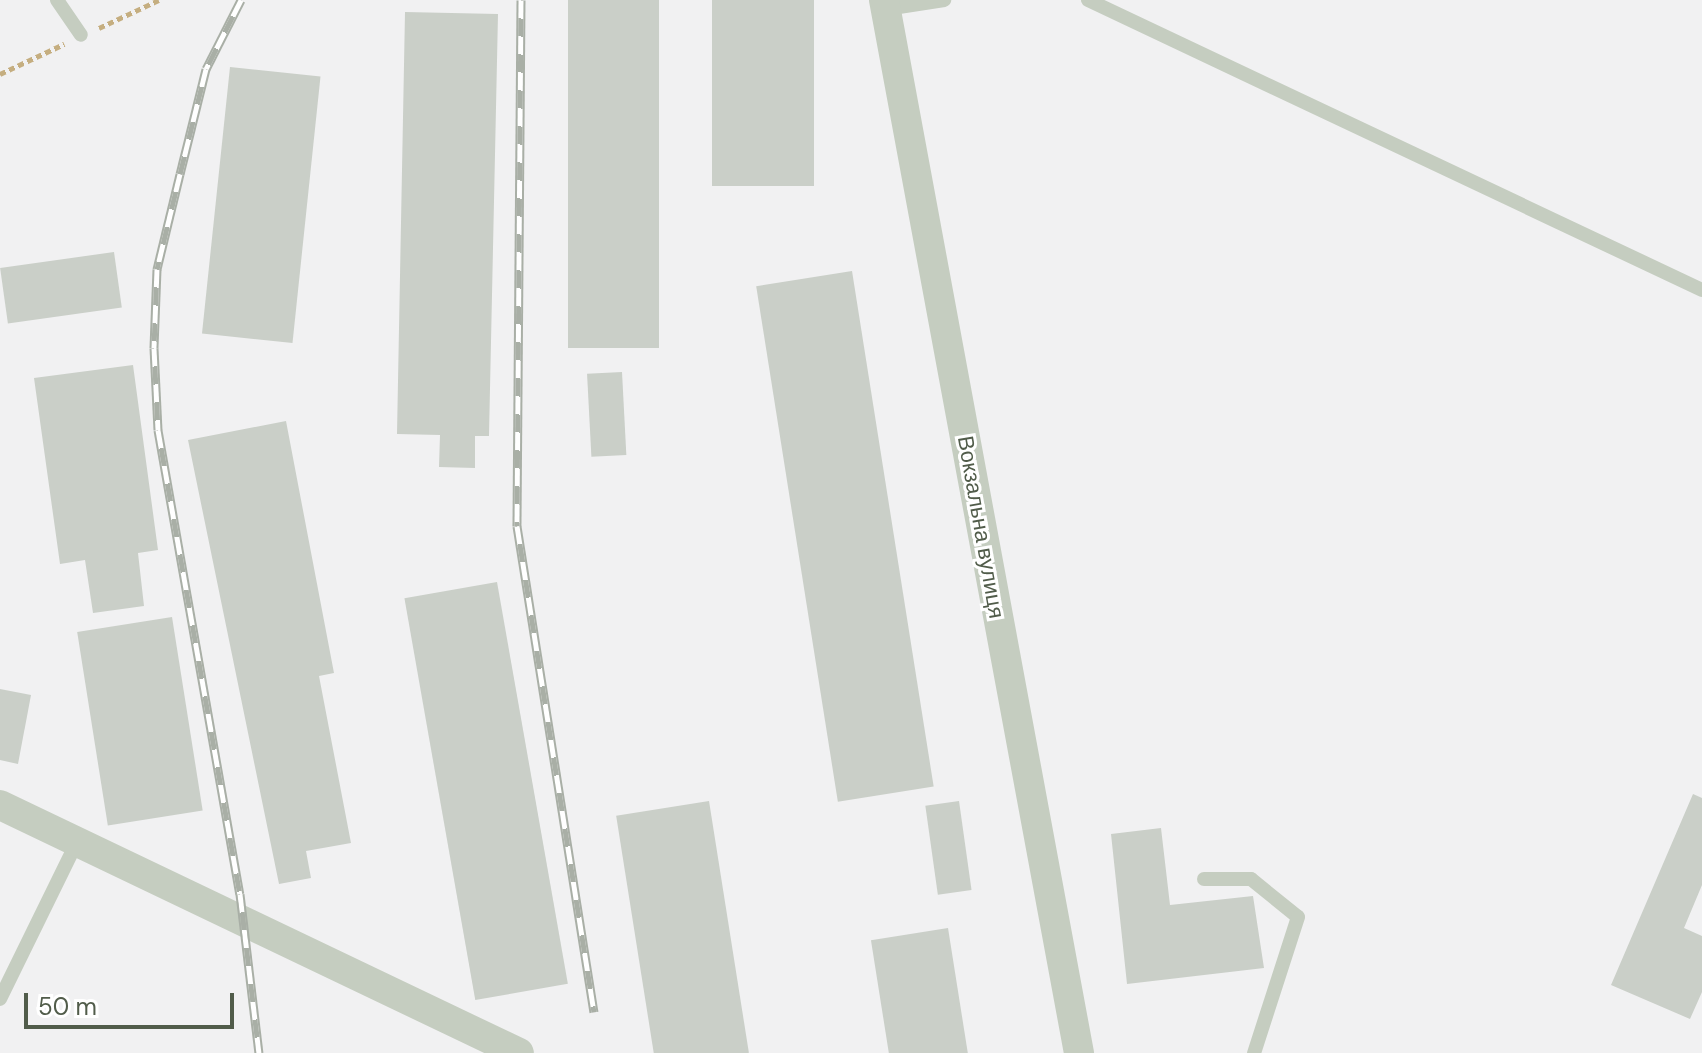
<!DOCTYPE html>
<meta charset="utf-8">
<style>
body{margin:0}
#map{position:relative;width:1702px;height:1053px;overflow:hidden;background:#f1f1f2;font-family:"DM Sans",sans-serif}
div>[style]{position:absolute}
[style*='--x']{left:calc(var(--x)*1px);top:calc(var(--y)*1px);width:calc(var(--w)*1px);rotate:calc(var(--a)*1deg)}
.building>*{inset:0;background:#cacfc8;transform-origin:0 0}
.path>*{height:5px;margin-top:-2.5px;transform-origin:0;background:repeating-linear-gradient(90deg,#c5ae80 0 6px,transparent 0 10px)}
.service>*{height:14px;margin:-7px;padding:0 7px;transform-origin:7px;border-radius:7px;background:#c5cdc0}
.minor>*{height:30px;margin:-15px;padding:0 15px;transform-origin:15px;border-radius:15px;background:#c5cdc0}
.rail>*{height:9px;margin-top:-4.5px;transform-origin:0;background:repeating-linear-gradient(90deg,#fff 0 18px,#a9afa6 0 36px);box-sizing:border-box;border-block:2px solid #a9afa6}
span{translate:-50% -50%;white-space:nowrap;text-align:center;line-height:1.15;-webkit-text-stroke:6px #fff;paint-order:stroke}
.street-label{font-size:22px;color:#515c4a}
.scale{position:absolute;left:24px;top:993px;width:210px;height:36px;box-sizing:border-box;border:4px solid #515c4a;border-top:0;padding-left:10px;font-size:24px;line-height:28px;white-space:nowrap;color:#515c4a;-webkit-text-stroke:6px #fff;paint-order:stroke}
</style>
<div id="map">
<div class="building">
<div style="left:568px;top:0;width:91px;height:348px"></div>
<div style="left:712px;top:0;width:102px;height:186px"></div>
<div style="clip-path:polygon(405px 12px,498px 14px,489px 436px,475px 436px,475px 468px,439px 467px,440px 435px,397px 434px)"></div>
<div style="left:230px;top:67px;width:91px;height:268px;rotate:6deg"></div>
<div style="left:114px;top:252px;width:56px;height:115px;rotate:82deg"></div>
<div style="left:852px;top:271px;width:522px;height:97px;rotate:81deg"></div>
<div style="clip-path:polygon(133px 365px,158px 550px,138px 553px,144px 606px,93px 613px,85px 560px,60px 564px,34px 378px)"></div>
<div style="left:622px;top:372px;width:83px;height:35px;rotate:87deg"></div>
<div style="clip-path:polygon(286px 421px,334px 673px,319px 676px,351px 843px,306px 851px,311px 878px,279px 884px,188px 440px)"></div>
<div style="left:497px;top:582px;width:408px;height:94px;rotate:80deg"></div>
<div style="left:172px;top:617px;width:196px;height:96px;rotate:81deg"></div>
<div style="clip-path:polygon(0 689px,31px 695px,18px 764px,0 760px)"></div>
<div style="clip-path:polygon(1693px 794px,1702px 798px,1702px 885px,1684px 928px,1702px 936px,1702px 992px,1690px 1019px,1611px 985px)"></div>
<div style="left:709px;top:801px;width:255px;height:94px;rotate:81deg"></div>
<div style="left:959px;top:801px;width:90px;height:34px;rotate:82deg"></div>
<div style="clip-path:polygon(1161px 828px,1170px 905px,1253px 896px,1264px 968px,1127px 984px,1111px 834px)"></div>
<div style="left:948px;top:928px;width:127px;height:78px;rotate:81deg"></div>
</div>
<div class="path">
<div style="--x:99;--y:28;--w:66;--a:-25"></div>
<div style="--x:0;--y:74;--w:71;--a:-25.1"></div>
</div>
<div class="service">
<div style="--x:57;--y:0;--w:42;--a:55.6"></div>
<div style="--x:1088;--y:0;--w:679;--a:25.28"></div>
<div style="--x:886;--y:9;--w:59;--a:-8.8"></div>
<div style="--x:1204;--y:879;--w:47;--a:0"></div>
<div style="--x:1251;--y:879;--w:60;--a:39"></div>
<div style="--x:1298;--y:917;--w:143;--a:107.9"></div>
<div style="--x:0;--y:999;--w:173;--a:-63.9"></div>
</div>
<div class="minor">
<div style="--x:884;--y:0;--w:1071;--a:79.51"></div>
<div style="--x:0;--y:805;--w:575;--a:25.54"></div>
</div>
<div class="rail">
<div style="--x:241;--y:0;--w:77;--a:116.9"></div>
<div style="--x:206;--y:69;--w:108;--a:103.9"></div>
<div style="--x:180;--y:174;--w:98;--a:103.6"></div>
<div style="--x:157;--y:269;--w:79;--a:92.2"></div>
<div style="--x:154;--y:348;--w:82;--a:87.2"></div>
<div style="--x:158;--y:430;--w:471;--a:80"></div>
<div style="--x:240;--y:894;--w:160;--a:83.2"></div>
<div style="--x:521;--y:0;--w:526;--a:90.44"></div>
<div style="--x:517;--y:526;--w:492;--a:81"></div>
</div>
<div class="street-label">
<span style="left:981px;top:527px;rotate:80deg">Вокзальна вулиця</span>
</div>
<div class="scale">50 m</div>
</div>
